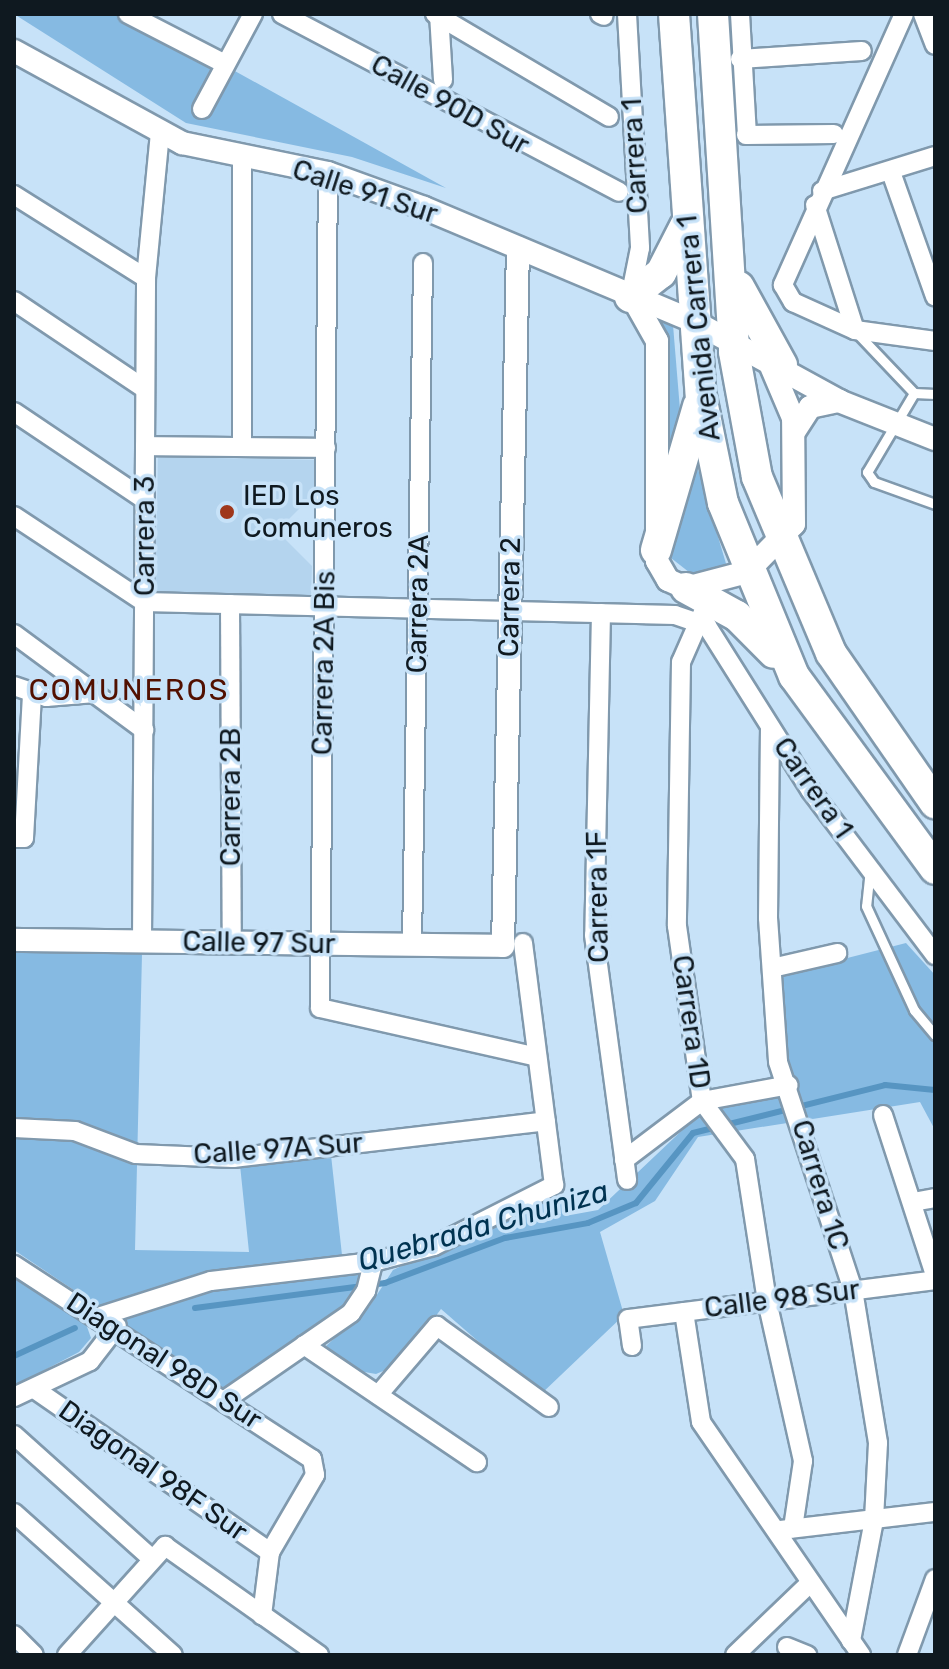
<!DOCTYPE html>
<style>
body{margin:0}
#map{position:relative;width:949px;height:1669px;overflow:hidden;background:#c7e2f8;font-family:Rubik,sans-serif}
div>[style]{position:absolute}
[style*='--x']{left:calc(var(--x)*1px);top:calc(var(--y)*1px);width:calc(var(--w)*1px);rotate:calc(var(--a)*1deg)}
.built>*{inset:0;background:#b4d4ee}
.green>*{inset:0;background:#86bae2}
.stream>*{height:6px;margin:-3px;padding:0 3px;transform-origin:3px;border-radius:3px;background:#5795c2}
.roads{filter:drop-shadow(2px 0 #8099ad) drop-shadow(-2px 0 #8099ad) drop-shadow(0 2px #8099ad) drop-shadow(0 -2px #8099ad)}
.service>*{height:9px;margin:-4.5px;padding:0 4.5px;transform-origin:4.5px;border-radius:4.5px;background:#fff}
.minor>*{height:18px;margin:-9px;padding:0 9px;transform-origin:9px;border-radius:9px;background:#fff}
.tertiary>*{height:22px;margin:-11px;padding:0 11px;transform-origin:11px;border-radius:11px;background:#fff}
.trunk>*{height:30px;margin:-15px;padding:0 15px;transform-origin:15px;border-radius:15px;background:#fff}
.dots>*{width:22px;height:22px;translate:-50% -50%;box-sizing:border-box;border:4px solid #c7e2f8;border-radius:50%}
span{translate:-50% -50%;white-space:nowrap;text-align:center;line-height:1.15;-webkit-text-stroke:7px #c7e2f8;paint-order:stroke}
.street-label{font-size:28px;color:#0f1920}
.poi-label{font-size:28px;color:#0f1920}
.left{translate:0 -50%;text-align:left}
.neighbourhood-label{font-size:30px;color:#521000;letter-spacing:2px}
.water-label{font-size:30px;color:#003351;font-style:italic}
.frame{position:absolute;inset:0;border:16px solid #0f1920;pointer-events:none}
</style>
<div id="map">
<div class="built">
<div style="clip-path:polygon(158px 457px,316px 460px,315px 493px,277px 531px,312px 566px,311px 596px,155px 593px)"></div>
</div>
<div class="green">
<div style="clip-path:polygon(14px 14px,132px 14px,446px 188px,352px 157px,186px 123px)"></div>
<div style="clip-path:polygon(655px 319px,673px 325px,682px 434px,661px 505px)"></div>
<div style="clip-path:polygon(695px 459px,727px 567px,694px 576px,671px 558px,671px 539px)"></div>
<div style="clip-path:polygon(906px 943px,935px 975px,935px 1130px,920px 1102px,698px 1137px,655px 1201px,600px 1232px,624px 1315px,540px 1395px,441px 1309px,400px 1364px,376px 1374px,353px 1370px,326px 1346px,369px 1307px,393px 1270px,560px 1193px,565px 1216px,598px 1210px,713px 1101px,769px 1078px,781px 1064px,777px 976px)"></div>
<div style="clip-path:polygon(14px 952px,142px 954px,135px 1250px,249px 1252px,240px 1165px,331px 1155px,342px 1255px,363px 1252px,361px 1282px,334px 1316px,223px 1390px,14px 1250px)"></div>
<div style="clip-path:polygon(14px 1275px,85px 1321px,91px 1338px,79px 1352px,14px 1386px)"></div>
</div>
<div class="stream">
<div style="--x:195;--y:1308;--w:192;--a:-7.5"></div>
<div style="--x:385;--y:1283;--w:128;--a:-20.6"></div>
<div style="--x:505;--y:1238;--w:84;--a:-10.2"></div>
<div style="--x:588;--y:1223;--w:52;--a:-22.6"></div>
<div style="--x:636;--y:1203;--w:90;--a:-50.8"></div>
<div style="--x:693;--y:1133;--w:198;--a:-14"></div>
<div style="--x:885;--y:1085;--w:50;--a:5.7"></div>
<div style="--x:14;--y:1356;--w:67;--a:-24.7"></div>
</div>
<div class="roads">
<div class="service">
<div style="--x:856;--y:332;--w:84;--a:46.4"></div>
<div style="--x:935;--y:394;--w:21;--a:-177"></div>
<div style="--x:914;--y:393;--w:92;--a:120.7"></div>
<div style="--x:867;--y:472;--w:12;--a:55"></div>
<div style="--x:874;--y:482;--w:65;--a:19.8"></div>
<div style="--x:870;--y:869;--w:37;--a:96"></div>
<div style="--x:866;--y:906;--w:115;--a:65.2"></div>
<div style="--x:914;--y:1010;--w:33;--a:50"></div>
</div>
<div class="minor">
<div style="--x:128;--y:14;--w:109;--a:27.3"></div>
<div style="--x:282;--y:14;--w:381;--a:27.8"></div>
<div style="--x:435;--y:14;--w:202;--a:30.6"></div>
<div style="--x:439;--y:14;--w:66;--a:86.5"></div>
<div style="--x:600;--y:14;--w:4;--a:27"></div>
<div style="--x:627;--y:14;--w:234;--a:86.8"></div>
<div style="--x:640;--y:248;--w:46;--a:101.3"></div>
<div style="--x:740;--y:14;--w:121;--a:86.7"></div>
<div style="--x:904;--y:14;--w:297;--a:114.1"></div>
<div style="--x:783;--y:285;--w:20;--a:60"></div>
<div style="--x:793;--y:302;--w:68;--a:24.3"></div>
<div style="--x:855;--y:330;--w:81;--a:7.8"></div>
<div style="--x:923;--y:14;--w:33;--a:69"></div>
<div style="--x:740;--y:59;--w:122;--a:-3.8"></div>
<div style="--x:202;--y:109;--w:108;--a:-61.8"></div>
<div style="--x:746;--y:135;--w:88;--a:-0.7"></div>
<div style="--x:891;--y:172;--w:132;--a:70.5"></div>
<div style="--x:328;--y:173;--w:835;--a:90.55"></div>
<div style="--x:320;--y:1008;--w:222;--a:12.7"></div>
<div style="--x:822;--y:191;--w:118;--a:-17.2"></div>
<div style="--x:14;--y:195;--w:156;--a:32.2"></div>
<div style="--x:815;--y:205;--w:131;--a:72.3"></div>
<div style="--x:14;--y:301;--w:158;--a:33.9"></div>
<div style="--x:14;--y:412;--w:158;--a:33.9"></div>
<div style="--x:145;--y:446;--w:181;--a:0.6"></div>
<div style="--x:242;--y:447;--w:289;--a:-90"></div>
<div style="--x:14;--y:516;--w:156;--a:33.5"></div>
<div style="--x:144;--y:602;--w:531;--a:1.4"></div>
<div style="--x:675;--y:615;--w:34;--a:19"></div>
<div style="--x:707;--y:626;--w:195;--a:57.8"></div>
<div style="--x:811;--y:791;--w:206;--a:52.9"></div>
<div style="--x:230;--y:604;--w:339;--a:89.7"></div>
<div style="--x:703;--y:612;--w:55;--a:113.7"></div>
<div style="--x:681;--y:662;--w:264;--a:90.9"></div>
<div style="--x:677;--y:926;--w:177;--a:81.9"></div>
<div style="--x:702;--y:1101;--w:72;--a:53.4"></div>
<div style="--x:745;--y:1159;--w:144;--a:81.2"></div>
<div style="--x:767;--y:1301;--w:164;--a:77.3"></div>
<div style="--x:803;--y:1461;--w:68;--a:98.5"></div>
<div style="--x:601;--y:613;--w:322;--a:91.2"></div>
<div style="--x:594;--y:935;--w:247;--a:82.3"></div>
<div style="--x:14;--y:634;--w:162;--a:36.4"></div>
<div style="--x:14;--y:686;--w:34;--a:19"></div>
<div style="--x:46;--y:697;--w:49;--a:-4.7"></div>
<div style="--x:770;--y:727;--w:191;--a:90.6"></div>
<div style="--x:768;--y:918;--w:144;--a:86"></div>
<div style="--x:778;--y:1062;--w:240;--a:71.8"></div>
<div style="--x:853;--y:1290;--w:155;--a:80.7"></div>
<div style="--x:878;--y:1443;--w:77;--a:93"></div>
<div style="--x:874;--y:1520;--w:123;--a:100.8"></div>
<div style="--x:14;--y:838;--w:10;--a:0"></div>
<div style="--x:24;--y:838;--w:144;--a:-86.8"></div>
<div style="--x:142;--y:941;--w:663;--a:-89.65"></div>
<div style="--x:146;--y:278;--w:147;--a:-84.5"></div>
<div style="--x:412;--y:944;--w:681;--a:-89.07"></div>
<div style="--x:772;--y:968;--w:67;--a:-13"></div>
<div style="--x:883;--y:1115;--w:168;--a:72"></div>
<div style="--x:14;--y:1128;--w:61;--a:2.8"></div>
<div style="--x:75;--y:1131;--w:65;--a:20.7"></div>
<div style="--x:136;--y:1154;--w:97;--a:2.4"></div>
<div style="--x:233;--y:1158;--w:315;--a:-6.7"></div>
<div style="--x:624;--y:1160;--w:98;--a:-37.1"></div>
<div style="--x:702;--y:1101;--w:88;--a:-10.4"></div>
<div style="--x:913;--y:1202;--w:22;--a:-10"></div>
<div style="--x:14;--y:1265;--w:356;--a:33.1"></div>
<div style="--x:312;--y:1459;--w:16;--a:79"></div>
<div style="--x:315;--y:1475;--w:89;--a:120.3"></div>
<div style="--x:270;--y:1552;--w:64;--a:97.2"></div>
<div style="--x:684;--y:1312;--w:111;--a:81.2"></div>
<div style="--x:701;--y:1422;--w:283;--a:55.5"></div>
<div style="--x:101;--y:1316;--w:115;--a:-17.7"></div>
<div style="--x:211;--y:1281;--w:163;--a:-6.7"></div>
<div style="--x:373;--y:1262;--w:63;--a:-14.7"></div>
<div style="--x:434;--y:1246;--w:135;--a:-26.9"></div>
<div style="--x:554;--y:1185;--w:244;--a:-97.3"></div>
<div style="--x:304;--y:1345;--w:209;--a:34.1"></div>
<div style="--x:632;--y:1346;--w:27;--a:-98"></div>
<div style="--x:628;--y:1319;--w:309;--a:-7.2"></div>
<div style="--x:36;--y:1390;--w:285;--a:34.7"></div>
<div style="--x:378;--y:1395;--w:91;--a:-49.5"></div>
<div style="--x:437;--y:1326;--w:138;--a:35.9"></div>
<div style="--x:14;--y:1397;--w:84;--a:-25.3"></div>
<div style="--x:90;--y:1361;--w:44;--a:-52.4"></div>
<div style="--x:225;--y:1400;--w:153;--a:-34.6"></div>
<div style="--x:351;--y:1313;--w:27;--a:-56"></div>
<div style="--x:366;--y:1291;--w:30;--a:-76"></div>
<div style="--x:14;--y:1435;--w:186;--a:41.9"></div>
<div style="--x:14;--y:1513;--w:213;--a:41.8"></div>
<div style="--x:781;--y:1530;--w:155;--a:-6.7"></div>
<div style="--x:14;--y:1635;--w:28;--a:45"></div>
<div style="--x:787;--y:1647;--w:22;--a:22"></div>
<div style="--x:67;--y:1655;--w:147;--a:-48"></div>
<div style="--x:165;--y:1546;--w:189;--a:35.3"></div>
<div style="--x:735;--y:1655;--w:104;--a:-43.8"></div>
<div style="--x:907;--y:1655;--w:81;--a:-69.8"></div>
</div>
<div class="tertiary">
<div style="--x:14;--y:51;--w:192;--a:28.7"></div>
<div style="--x:182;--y:143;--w:149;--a:11.6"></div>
<div style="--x:328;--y:173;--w:102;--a:20"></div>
<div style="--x:424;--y:208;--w:294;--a:22.8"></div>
<div style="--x:695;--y:322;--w:164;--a:28.7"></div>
<div style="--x:839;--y:401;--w:103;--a:21.6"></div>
<div style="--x:634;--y:300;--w:47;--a:60.7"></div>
<div style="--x:657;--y:341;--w:220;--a:90"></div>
<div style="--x:657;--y:561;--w:22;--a:60"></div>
<div style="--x:668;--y:580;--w:20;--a:24"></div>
<div style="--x:686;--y:588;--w:63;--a:-14.7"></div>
<div style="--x:747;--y:572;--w:67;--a:-45.6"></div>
<div style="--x:794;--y:524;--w:106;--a:-90.5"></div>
<div style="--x:793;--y:418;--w:64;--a:-113"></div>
<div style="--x:794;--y:432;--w:30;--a:-57"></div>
<div style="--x:810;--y:407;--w:30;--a:-12"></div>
<div style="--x:14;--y:940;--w:489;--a:0.7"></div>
<div style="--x:503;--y:946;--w:698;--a:-88.77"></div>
</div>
<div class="trunk">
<div style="--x:674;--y:14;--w:383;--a:86"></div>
<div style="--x:701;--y:396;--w:109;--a:78.4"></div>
<div style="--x:723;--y:503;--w:187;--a:67.7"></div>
<div style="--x:794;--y:676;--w:239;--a:53.8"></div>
<div style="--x:713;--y:14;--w:339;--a:86.4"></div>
<div style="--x:734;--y:352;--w:127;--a:79.6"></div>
<div style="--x:757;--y:477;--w:191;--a:67.2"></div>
<div style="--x:831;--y:653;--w:183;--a:55.3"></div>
<div style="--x:739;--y:287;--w:89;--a:61.1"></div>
<div style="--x:630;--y:297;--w:39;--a:-38"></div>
<div style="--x:661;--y:273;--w:53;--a:-62.9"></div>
<div style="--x:656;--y:550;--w:150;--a:-73.7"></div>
<div style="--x:686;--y:588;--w:58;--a:28.8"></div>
<div style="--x:737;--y:616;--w:52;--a:45"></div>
</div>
</div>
<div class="dots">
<div style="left:227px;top:512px;background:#9f371b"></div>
</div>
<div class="street-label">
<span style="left:450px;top:105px;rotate:29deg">Calle 90D Sur</span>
<span style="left:635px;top:156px;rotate:-93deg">Carrera 1</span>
<span style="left:365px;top:192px;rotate:18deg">Calle 91 Sur</span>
<span style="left:699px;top:328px;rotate:-96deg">Avenida Carrera 1</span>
<span style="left:145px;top:536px;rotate:-90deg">Carrera 3</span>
<span style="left:510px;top:597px;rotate:-89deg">Carrera 2</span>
<span style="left:418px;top:604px;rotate:-89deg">Carrera 2A</span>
<span style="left:324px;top:663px;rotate:-89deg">Carrera 2A Bis</span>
<span style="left:813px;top:788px;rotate:55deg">Carrera 1</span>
<span style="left:231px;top:797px;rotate:-90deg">Carrera 2B</span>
<span style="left:598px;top:897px;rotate:-91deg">Carrera 1F</span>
<span style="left:259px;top:943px;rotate:1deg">Calle 97 Sur</span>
<span style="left:691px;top:1022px;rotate:82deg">Carrera 1D</span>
<span style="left:278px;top:1149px;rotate:-4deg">Calle 97A Sur</span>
<span style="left:820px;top:1185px;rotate:73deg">Carrera 1C</span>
<span style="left:782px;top:1299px;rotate:-7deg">Calle 98 Sur</span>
<span style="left:164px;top:1361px;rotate:33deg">Diagonal 98D Sur</span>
<span style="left:153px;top:1471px;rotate:35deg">Diagonal 98F Sur</span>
</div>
<div class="poi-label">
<span class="left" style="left:243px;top:512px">IED Los<br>Comuneros</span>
</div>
<div class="neighbourhood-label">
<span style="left:129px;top:690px">COMUNEROS</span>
</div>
<div class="water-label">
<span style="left:483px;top:1226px;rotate:-16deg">Quebrada Chuniza</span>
</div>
<div class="frame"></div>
</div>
